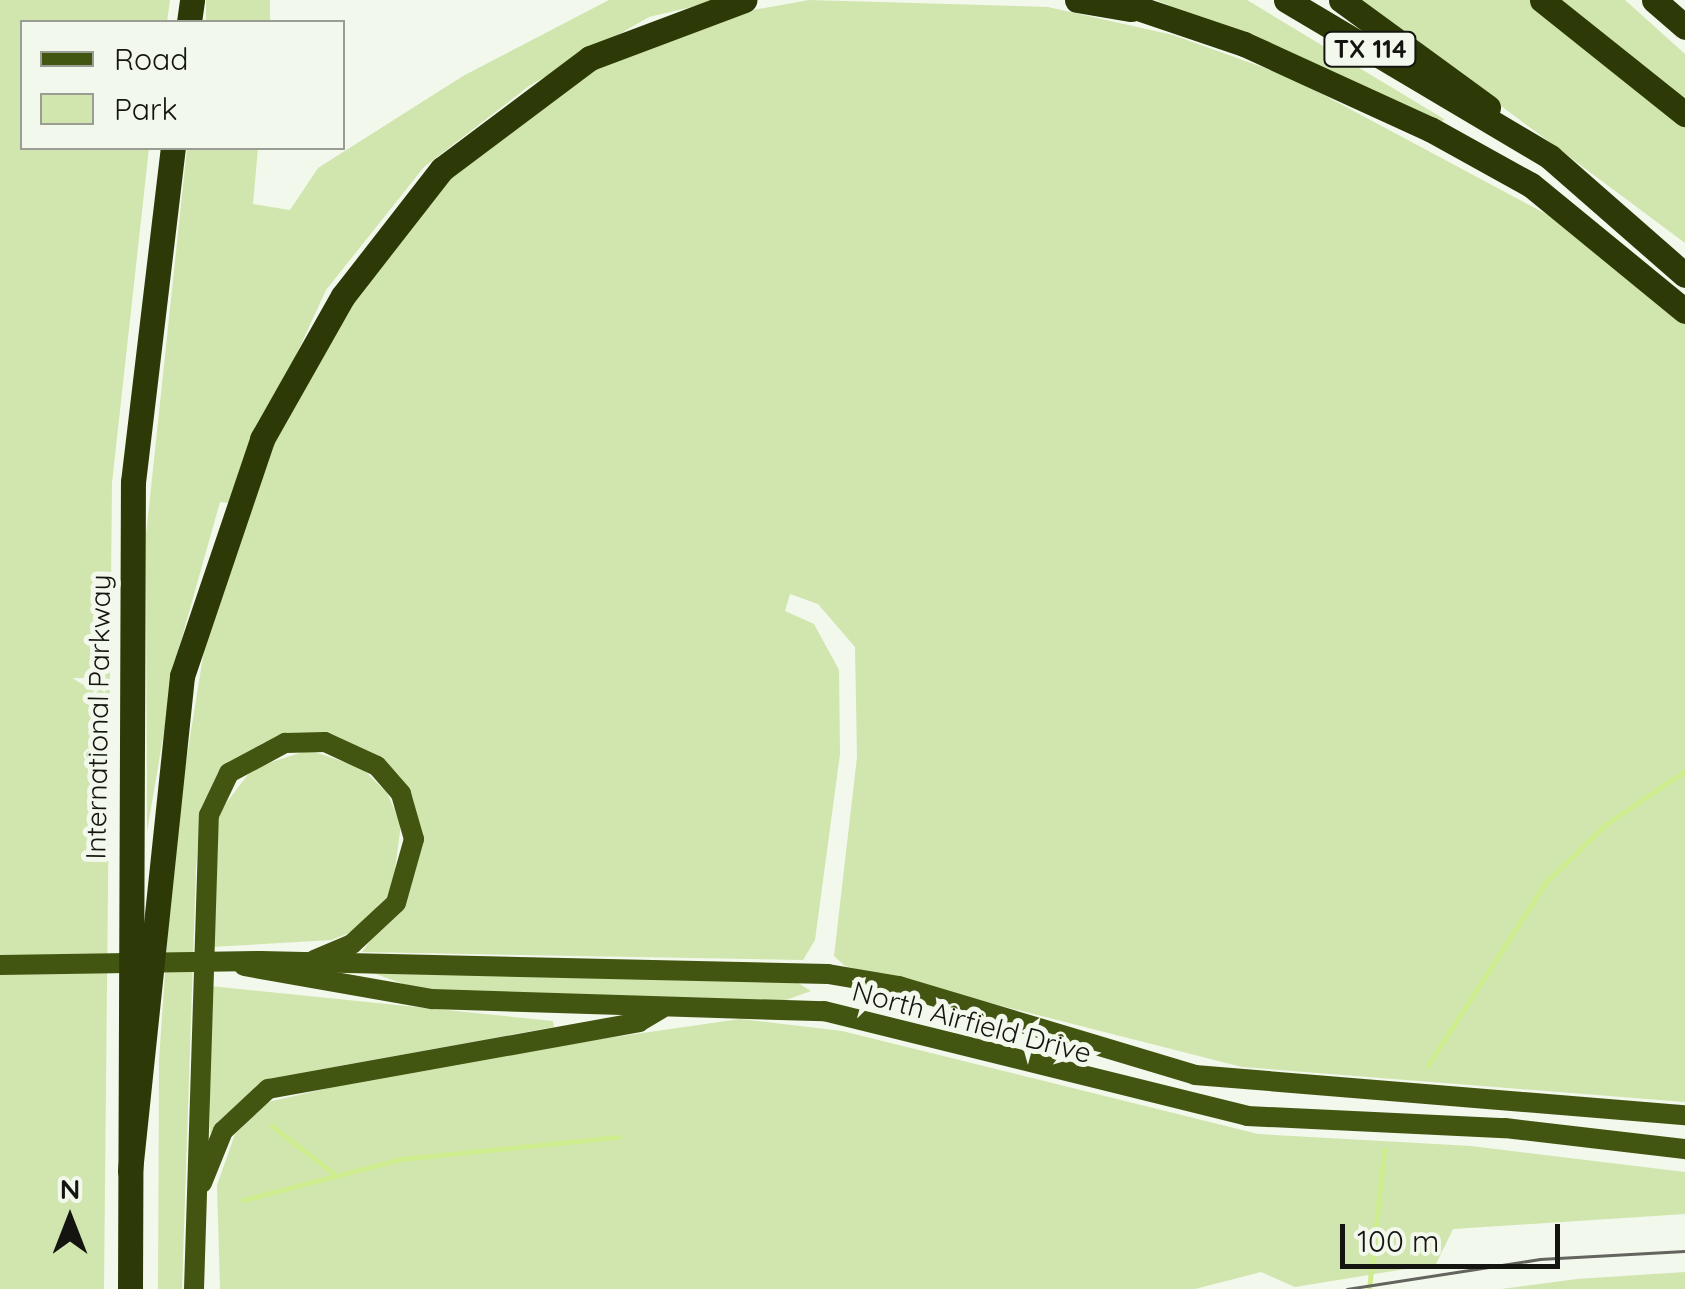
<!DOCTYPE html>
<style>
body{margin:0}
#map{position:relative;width:1685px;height:1289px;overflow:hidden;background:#f3f8ec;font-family:Quicksand,sans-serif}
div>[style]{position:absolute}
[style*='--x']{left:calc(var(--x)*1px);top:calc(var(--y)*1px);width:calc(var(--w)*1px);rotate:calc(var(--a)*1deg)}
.green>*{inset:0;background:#d1e5ae;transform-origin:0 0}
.stream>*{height:5px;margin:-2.5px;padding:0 2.5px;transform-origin:2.5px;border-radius:2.5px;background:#cded8e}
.major>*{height:20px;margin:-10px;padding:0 10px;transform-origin:10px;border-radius:10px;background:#435611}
.highway>*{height:25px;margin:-12.5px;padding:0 12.5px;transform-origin:12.5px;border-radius:12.5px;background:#2d3a07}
.tram>*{height:2.5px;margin:-1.25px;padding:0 1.25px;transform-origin:1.25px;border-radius:1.25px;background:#62645d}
span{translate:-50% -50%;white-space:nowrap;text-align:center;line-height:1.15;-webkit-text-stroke:10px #f3f8ec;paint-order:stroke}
.shield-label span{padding:2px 8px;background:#f3f8ec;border:2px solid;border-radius:8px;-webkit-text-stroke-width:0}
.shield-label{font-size:25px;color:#141511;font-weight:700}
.street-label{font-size:28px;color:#141511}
.legend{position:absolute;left:20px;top:20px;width:325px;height:130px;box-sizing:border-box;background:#f3f8ec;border:2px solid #9a9d94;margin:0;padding:12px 18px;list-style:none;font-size:30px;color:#141511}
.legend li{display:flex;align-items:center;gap:20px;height:50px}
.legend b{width:50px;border:2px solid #9a9d94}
.north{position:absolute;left:20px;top:1169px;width:100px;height:100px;-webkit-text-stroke:8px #f3f8ec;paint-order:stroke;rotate:0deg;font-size:28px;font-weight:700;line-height:40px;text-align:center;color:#141511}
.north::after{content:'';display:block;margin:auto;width:35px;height:45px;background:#141511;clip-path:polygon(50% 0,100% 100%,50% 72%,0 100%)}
.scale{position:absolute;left:1340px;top:1224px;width:220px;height:45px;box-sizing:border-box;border:5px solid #141511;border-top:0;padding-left:12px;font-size:30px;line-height:35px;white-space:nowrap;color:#141511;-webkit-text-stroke:8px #f3f8ec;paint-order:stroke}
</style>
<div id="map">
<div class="green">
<div style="clip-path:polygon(0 0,170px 0,167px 22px,22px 22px,22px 148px,149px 148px,112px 483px,104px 1289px,0 1289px)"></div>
<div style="left:206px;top:0;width:64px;height:22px"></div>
<div style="clip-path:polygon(609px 0,721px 0,649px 17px,529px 86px,424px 167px,326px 290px,228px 503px,220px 502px,177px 655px,147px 832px,146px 535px,187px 148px,258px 148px,253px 204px,290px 210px,318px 168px,463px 76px)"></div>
<div style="clip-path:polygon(809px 0,1048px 7px,1173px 35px,1290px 77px,1548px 215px,1685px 320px,1685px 1102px,1242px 1067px,845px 966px,834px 956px,857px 757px,855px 647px,818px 604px,790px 594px,785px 611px,814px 624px,839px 670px,840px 754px,815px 940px,803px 960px,362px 952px,412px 882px,402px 785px,303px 734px,262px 743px,220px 777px,200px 819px,196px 868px,182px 1289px,158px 1289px,159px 1060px,175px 830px,211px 607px,260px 469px,367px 278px,413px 214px,481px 146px,540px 97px,625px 53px,709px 18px)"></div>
<div style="clip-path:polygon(1156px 0,1247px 0,1444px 119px,1441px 124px)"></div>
<div style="clip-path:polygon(1359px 0,1533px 0,1685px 125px,1685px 243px)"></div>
<div style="clip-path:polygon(1557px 0,1625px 0,1685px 54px,1685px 105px)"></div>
<div style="clip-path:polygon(309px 750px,362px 768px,387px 793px,401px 824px,392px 892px,355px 931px,331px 940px,211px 947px,217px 815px,253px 768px)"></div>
<div style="clip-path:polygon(373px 973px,790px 978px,811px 991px,786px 1000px,515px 997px,415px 988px)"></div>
<div style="clip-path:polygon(210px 986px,553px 1021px,554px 1027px,268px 1079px,210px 1134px)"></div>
<div style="clip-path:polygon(740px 1019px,842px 1031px,1258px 1134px,1471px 1146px,1685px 1172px,1685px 1214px,1453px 1229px,1436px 1264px,1295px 1287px,1261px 1272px,1195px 1289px,220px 1289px,217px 1185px,235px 1134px,268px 1102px,446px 1061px)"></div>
<div style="clip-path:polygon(1685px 1272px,1685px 1289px,1501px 1289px,1577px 1279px)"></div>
</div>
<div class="stream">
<div style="--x:1428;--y:1065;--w:218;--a:-57.2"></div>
<div style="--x:1546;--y:882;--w:83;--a:-44"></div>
<div style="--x:1606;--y:824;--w:95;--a:-33.9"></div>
<div style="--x:272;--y:1126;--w:77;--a:37.6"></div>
<div style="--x:243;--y:1200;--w:163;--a:-14.5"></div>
<div style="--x:401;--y:1159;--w:219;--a:-5.8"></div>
<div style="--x:1369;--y:1289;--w:140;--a:-83.8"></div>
</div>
<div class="major">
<div style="--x:0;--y:965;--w:261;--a:-0.9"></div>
<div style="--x:261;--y:961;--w:567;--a:1.31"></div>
<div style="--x:828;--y:974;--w:72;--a:9.6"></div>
<div style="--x:899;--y:986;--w:309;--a:16.7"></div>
<div style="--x:1195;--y:1075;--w:492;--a:4.7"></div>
<div style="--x:244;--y:966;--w:191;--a:10"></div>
<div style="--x:432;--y:999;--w:392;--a:1.8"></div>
<div style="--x:824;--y:1011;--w:436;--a:13.9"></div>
<div style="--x:1247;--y:1116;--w:258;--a:2.7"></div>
<div style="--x:1505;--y:1128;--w:181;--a:6.7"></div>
<div style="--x:202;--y:1183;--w:56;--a:-68"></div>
<div style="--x:223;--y:1131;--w:62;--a:-43"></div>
<div style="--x:268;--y:1089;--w:377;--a:-10.2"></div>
<div style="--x:639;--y:1022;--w:26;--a:-31"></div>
<div style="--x:194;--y:1289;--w:474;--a:-88.2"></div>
<div style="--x:209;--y:815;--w:47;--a:-64.5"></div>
<div style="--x:229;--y:773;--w:64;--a:-28.2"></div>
<div style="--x:285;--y:743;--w:40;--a:-1.4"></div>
<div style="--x:325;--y:742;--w:57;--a:24.8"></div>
<div style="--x:377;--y:766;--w:37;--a:49"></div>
<div style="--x:401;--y:794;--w:47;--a:73.9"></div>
<div style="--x:414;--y:839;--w:66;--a:105.7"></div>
<div style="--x:396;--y:903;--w:60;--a:137"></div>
<div style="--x:352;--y:944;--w:41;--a:157.2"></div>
</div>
<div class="highway">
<div style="--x:1077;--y:0;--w:55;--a:9.5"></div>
<div style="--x:1114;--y:0;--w:137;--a:18.7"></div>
<div style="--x:1244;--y:44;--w:205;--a:24.6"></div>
<div style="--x:1430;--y:129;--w:115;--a:29"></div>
<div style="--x:1531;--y:185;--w:199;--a:39.3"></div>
<div style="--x:1286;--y:0;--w:307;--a:30.7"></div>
<div style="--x:1550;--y:157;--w:179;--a:41.2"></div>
<div style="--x:1341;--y:0;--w:182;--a:36.1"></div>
<div style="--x:1542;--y:0;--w:183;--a:38.6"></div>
<div style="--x:1654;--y:0;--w:41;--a:41.1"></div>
<div style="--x:189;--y:22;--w:22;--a:-82"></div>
<div style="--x:130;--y:1171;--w:498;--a:-84"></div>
<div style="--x:182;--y:676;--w:250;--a:-71.3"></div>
<div style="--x:262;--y:439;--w:164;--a:-60.5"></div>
<div style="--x:343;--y:296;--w:161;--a:-52.1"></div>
<div style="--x:442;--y:169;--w:185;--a:-36.9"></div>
<div style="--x:590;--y:58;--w:165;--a:-20.6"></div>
<div style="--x:130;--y:1289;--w:807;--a:-89.79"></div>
<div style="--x:133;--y:482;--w:336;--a:-83.2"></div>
</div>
<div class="tram">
<div style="--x:1347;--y:1289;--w:195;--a:-8.8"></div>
<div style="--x:1540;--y:1259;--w:145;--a:-3.2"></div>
</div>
<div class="shield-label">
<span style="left:1370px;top:49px">TX 114</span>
</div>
<div class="street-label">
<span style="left:98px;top:717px;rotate:-89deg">International Parkway</span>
<span style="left:972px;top:1022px;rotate:15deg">North Airfield Drive</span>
</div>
<ul class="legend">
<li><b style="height:12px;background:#435611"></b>Road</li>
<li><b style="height:28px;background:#d1e5ae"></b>Park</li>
</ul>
<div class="north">N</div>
<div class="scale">100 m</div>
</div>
